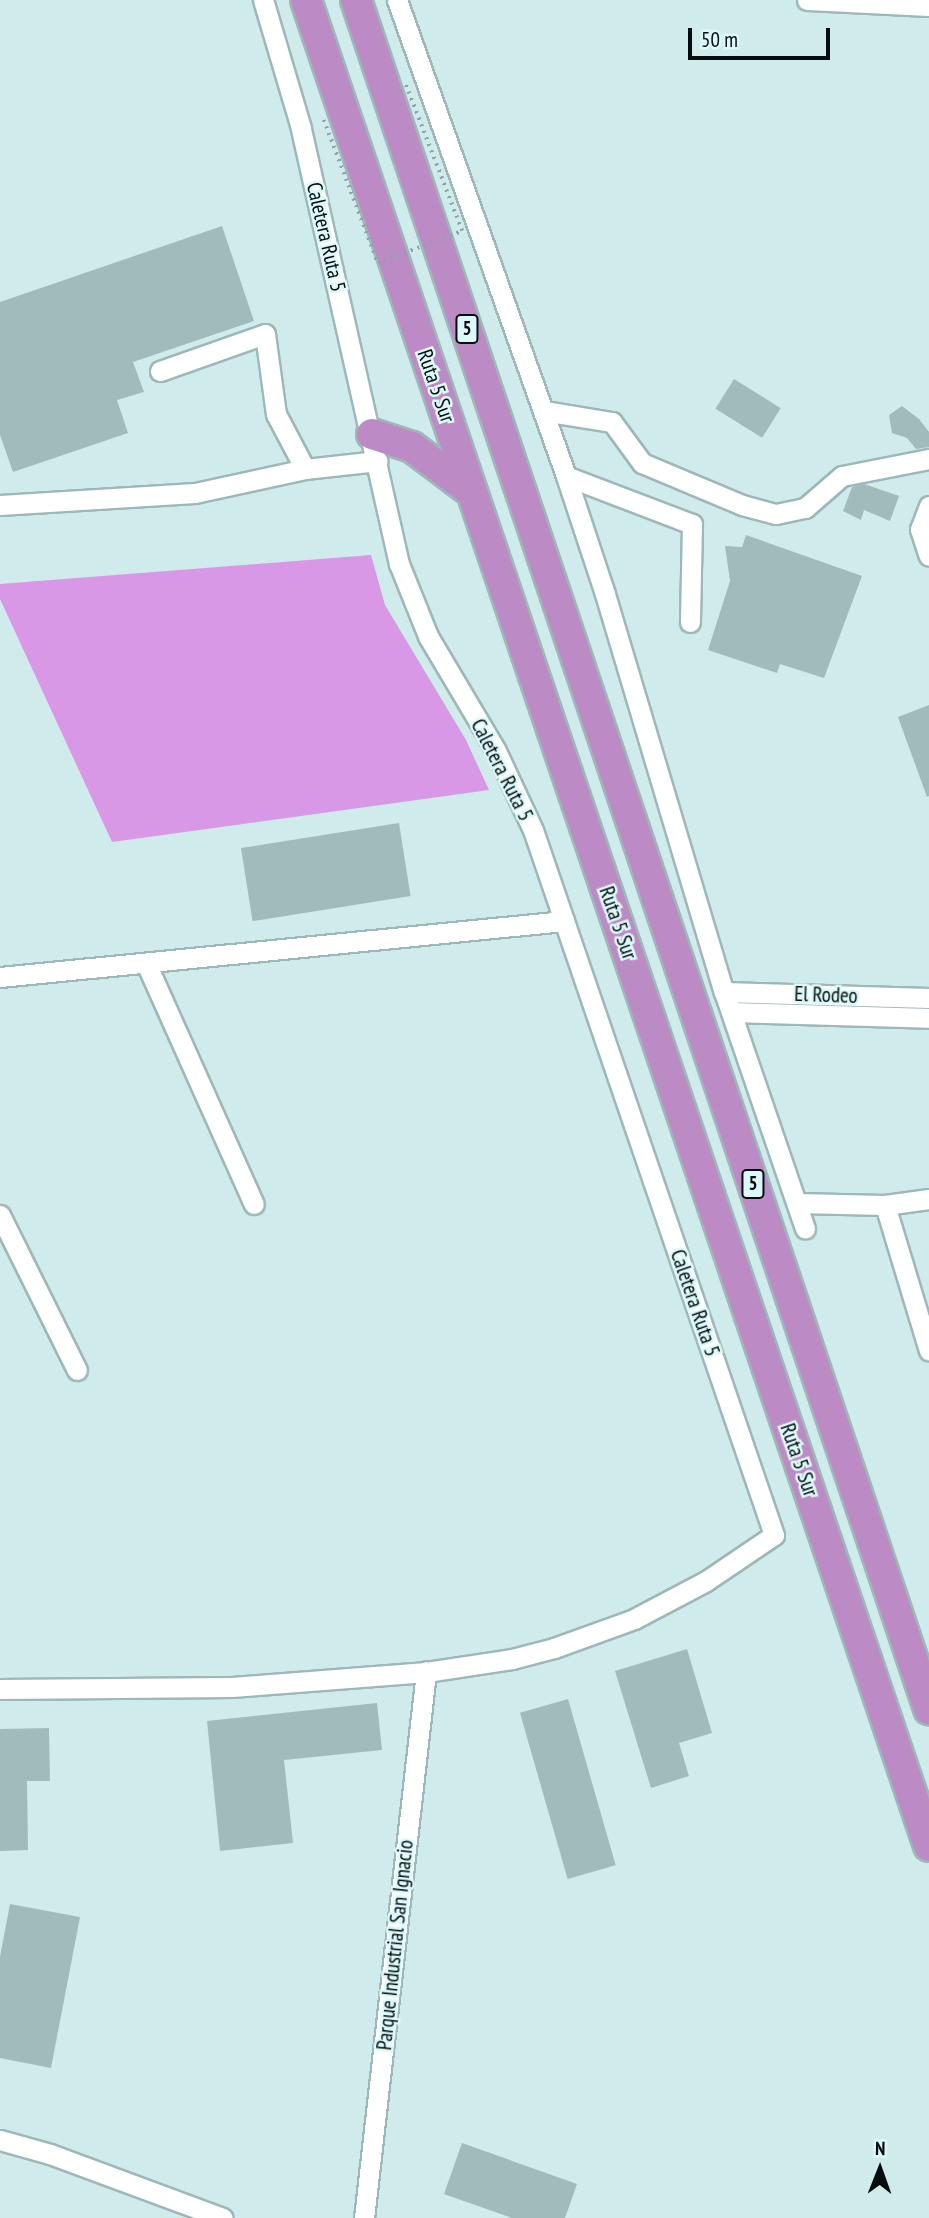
<!DOCTYPE html>
<style>
body{margin:0}
#map{position:relative;width:929px;height:2218px;overflow:hidden;background:#d0ebec;font-family:"PT Sans Narrow",sans-serif}
div>[style]{position:absolute}
[style*='--x']{left:calc(var(--x)*1px);top:calc(var(--y)*1px);width:calc(var(--w)*1px);rotate:calc(var(--a)*1deg)}
.green>*{inset:0;background:#d998e5}
.building>*{inset:0;background:#a1bbbc;transform-origin:0 0}
.roads{filter:drop-shadow(2px 0 #9eb7b8) drop-shadow(-2px 0 #9eb7b8) drop-shadow(0 2px #9eb7b8) drop-shadow(0 -2px #9eb7b8)}
.minor>*{height:19px;margin:-9.5px;padding:0 9.5px;transform-origin:9.5px;border-radius:9.5px;background:#fff}
.highway>*{height:30px;margin:-15px;padding:0 15px;transform-origin:15px;border-radius:15px;background:#bc8bc5}
.path-bridge>*{height:3.5px;margin-top:-1.75px;transform-origin:0;background:repeating-linear-gradient(90deg,#8ea3a4 0 2px,transparent 0 7px)}
span{translate:-50% -50%;white-space:nowrap;text-align:center;line-height:1.15;-webkit-text-stroke:5px #ddf8f9;paint-order:stroke}
.shield-label span{padding:2px 5px;background:#ddf8f9;border:2px solid;border-radius:5px;-webkit-text-stroke-width:0}
.shield-label{font-size:19px;color:#050d0e;font-weight:700}
.street-label{font-size:21px;color:#050d0e}
.north{position:absolute;left:845px;top:2134px;width:70px;height:70px;-webkit-text-stroke:5px #ddf8f9;paint-order:stroke;rotate:1deg;font-size:19px;font-weight:700;line-height:28px;text-align:center;color:#050d0e}
.north::after{content:'';display:block;margin:auto;width:24px;height:32px;background:#050d0e;clip-path:polygon(50% 0,100% 100%,50% 72%,0 100%)}
.scale{position:absolute;left:688px;top:28px;width:142px;height:32px;box-sizing:border-box;border:4px solid #050d0e;border-top:0;padding-left:9px;font-size:21px;line-height:24px;white-space:nowrap;color:#050d0e;-webkit-text-stroke:5px #ddf8f9;paint-order:stroke}
</style>
<div id="map">
<div class="green">
<div style="clip-path:polygon(371px 555px,385px 605px,466px 740px,489px 790px,112px 842px,0 599px,0 584px)"></div>
</div>
<div class="building">
<div style="clip-path:polygon(222px 226px,254px 321px,133px 362px,144px 392px,117px 400px,128px 433px,13px 472px,0 435px,0 302px)"></div>
<div style="left:734px;top:379px;width:55px;height:35px;rotate:32deg"></div>
<div style="clip-path:polygon(902px 406px,919px 419px,929px 432px,929px 447px,916px 449px,907px 438px,892px 433px,889px 415px)"></div>
<div style="clip-path:polygon(864px 484px,899px 496px,890px 521px,864px 510px,861px 520px,843px 511px,852px 487px)"></div>
<div style="clip-path:polygon(746px 535px,862px 576px,824px 678px,780px 664px,777px 673px,708px 650px,730px 581px,725px 546px,742px 547px)"></div>
<div style="clip-path:polygon(929px 705px,929px 796px,927px 797px,898px 717px)"></div>
<div style="left:399px;top:823px;width:74px;height:160px;rotate:81deg"></div>
<div style="clip-path:polygon(687px 1649px,712px 1733px,679px 1743px,689px 1776px,651px 1788px,615px 1671px)"></div>
<div style="left:568px;top:1699px;width:173px;height:50px;rotate:74deg"></div>
<div style="clip-path:polygon(377px 1703px,382px 1750px,284px 1760px,293px 1843px,220px 1851px,207px 1721px)"></div>
<div style="clip-path:polygon(49px 1728px,50px 1781px,27px 1781px,28px 1850px,0 1851px,0 1729px)"></div>
<div style="clip-path:polygon(10px 1904px,80px 1917px,51px 2068px,0 2058px,0 1957px)"></div>
<div style="clip-path:polygon(462px 2143px,577px 2184px,565px 2218px,512px 2218px,444px 2194px)"></div>
</div>
<div class="roads">
<div class="minor">
<div style="--x:397;--y:0;--w:505;--a:70.45"></div>
<div style="--x:566;--y:476;--w:124;--a:71.7"></div>
<div style="--x:605;--y:594;--w:415;--a:73.4"></div>
<div style="--x:724;--y:992;--w:250;--a:71.1"></div>
<div style="--x:807;--y:0;--w:122;--a:2.8"></div>
<div style="--x:160;--y:371;--w:111;--a:-19.4"></div>
<div style="--x:265;--y:334;--w:81;--a:82.2"></div>
<div style="--x:276;--y:414;--w:62;--a:62.2"></div>
<div style="--x:544;--y:411;--w:69;--a:9.2"></div>
<div style="--x:612;--y:422;--w:51;--a:53.8"></div>
<div style="--x:642;--y:463;--w:108;--a:22.8"></div>
<div style="--x:742;--y:505;--w:35;--a:15"></div>
<div style="--x:776;--y:514;--w:30;--a:-12"></div>
<div style="--x:805;--y:508;--w:49;--a:-40.9"></div>
<div style="--x:842;--y:476;--w:89;--a:-11.1"></div>
<div style="--x:566;--y:476;--w:135;--a:20.9"></div>
<div style="--x:692;--y:524;--w:98;--a:91.2"></div>
<div style="--x:0;--y:505;--w:195;--a:-3.5"></div>
<div style="--x:195;--y:493;--w:113;--a:-12.3"></div>
<div style="--x:305;--y:469;--w:73;--a:-6.3"></div>
<div style="--x:929;--y:506;--w:25;--a:111"></div>
<div style="--x:920;--y:529;--w:28;--a:72"></div>
<div style="--x:146;--y:963;--w:264;--a:65.9"></div>
<div style="--x:0;--y:977;--w:567;--a:-5.67"></div>
<div style="--x:724;--y:992;--w:205;--a:1.7"></div>
<div style="--x:731;--y:1012;--w:198;--a:1.7"></div>
<div style="--x:797;--y:1203;--w:88;--a:1.3"></div>
<div style="--x:885;--y:1205;--w:44;--a:-7.8"></div>
<div style="--x:885;--y:1205;--w:152;--a:73.2"></div>
<div style="--x:0;--y:1215;--w:173;--a:63.6"></div>
<div style="--x:0;--y:1689;--w:232;--a:-0.5"></div>
<div style="--x:232;--y:1687;--w:195;--a:-4.4"></div>
<div style="--x:426;--y:1672;--w:87;--a:-8.6"></div>
<div style="--x:512;--y:1659;--w:43;--a:-14.7"></div>
<div style="--x:554;--y:1648;--w:85;--a:-19.9"></div>
<div style="--x:634;--y:1619;--w:81;--a:-27.8"></div>
<div style="--x:706;--y:1581;--w:82;--a:-34.1"></div>
<div style="--x:774;--y:1535;--w:745;--a:-108.87"></div>
<div style="--x:533;--y:830;--w:89;--a:-115.1"></div>
<div style="--x:495;--y:749;--w:131;--a:-120.7"></div>
<div style="--x:428;--y:636;--w:78;--a:-111.9"></div>
<div style="--x:399;--y:564;--w:447;--a:-102.7"></div>
<div style="--x:301;--y:128;--w:134;--a:-106.5"></div>
<div style="--x:0;--y:2140;--w:52;--a:15.6"></div>
<div style="--x:50;--y:2154;--w:184;--a:20.3"></div>
<div style="--x:364;--y:2218;--w:550;--a:-83.52"></div>
</div>
<div class="highway">
<div style="--x:306;--y:0;--w:1948;--a:71.35"></div>
<div style="--x:356;--y:0;--w:1803;--a:71.46"></div>
<div style="--x:372;--y:434;--w:42;--a:18"></div>
<div style="--x:412;--y:447;--w:75;--a:36.9"></div>
</div>
</div>
<div class="path-bridge">
<div style="--x:324;--y:120;--w:153;--a:69.3"></div>
<div style="--x:378;--y:263;--w:90;--a:-20.9"></div>
<div style="--x:462;--y:231;--w:159;--a:-111.1"></div>
</div>
<div class="shield-label">
<span style="left:467px;top:329px">5</span>
<span style="left:753px;top:1184px">5</span>
</div>
<div class="street-label">
<span style="left:326px;top:237px;rotate:77deg">Caletera Ruta 5</span>
<span style="left:436px;top:386px;rotate:71deg">Ruta 5 Sur</span>
<span style="left:502px;top:770px;rotate:63deg">Caletera Ruta 5</span>
<span style="left:618px;top:923px;rotate:71deg">Ruta 5 Sur</span>
<span style="left:826px;top:995px;rotate:2deg">El Rodeo</span>
<span style="left:695px;top:1303px;rotate:71deg">Caletera Ruta 5</span>
<span style="left:799px;top:1460px;rotate:71deg">Ruta 5 Sur</span>
<span style="left:395px;top:1945px;rotate:-84deg">Parque Industrial San Ignacio</span>
</div>
<div class="north">N</div>
<div class="scale">50 m</div>
</div>
